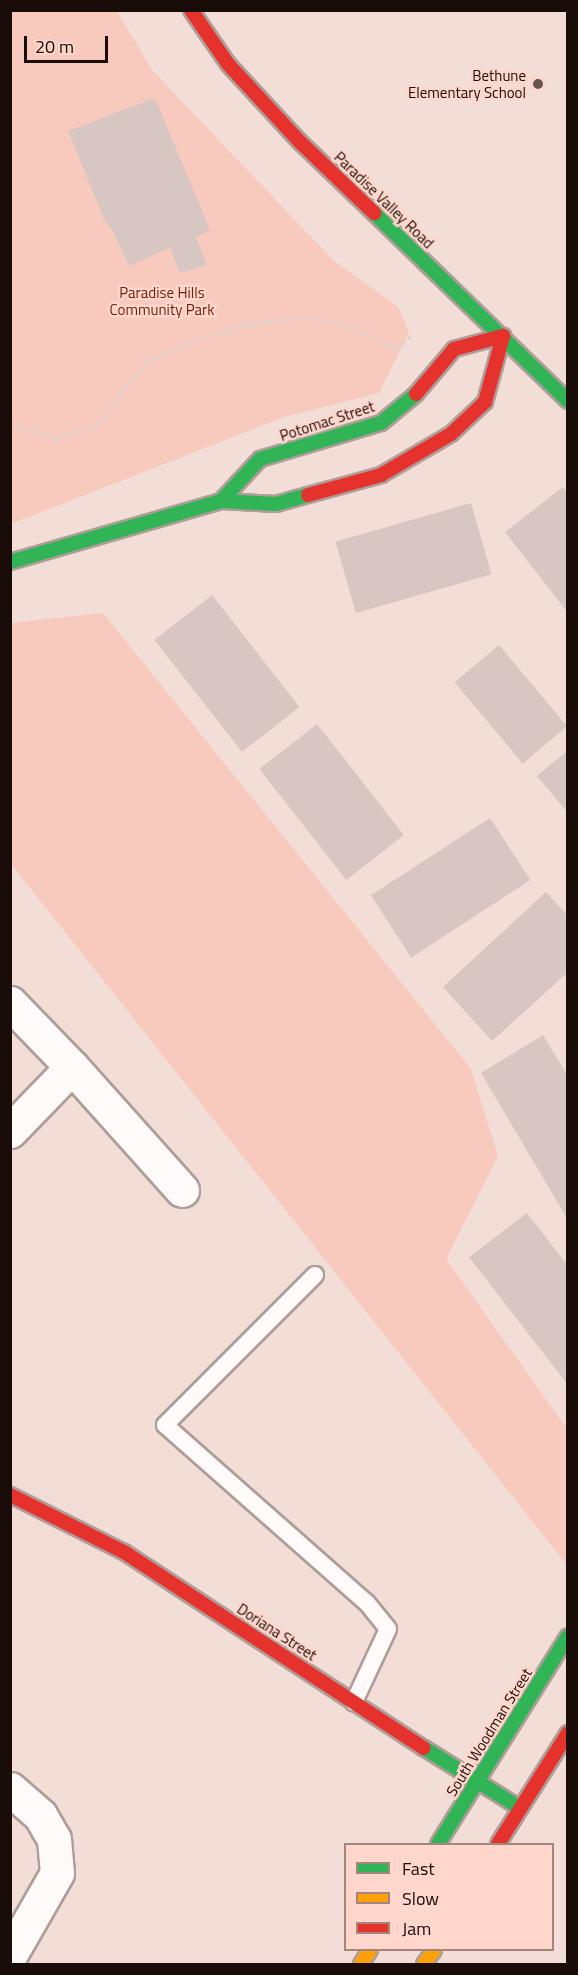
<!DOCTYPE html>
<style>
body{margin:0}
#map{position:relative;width:578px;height:1975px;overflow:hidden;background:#f3ddd7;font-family:"Titillium Web",sans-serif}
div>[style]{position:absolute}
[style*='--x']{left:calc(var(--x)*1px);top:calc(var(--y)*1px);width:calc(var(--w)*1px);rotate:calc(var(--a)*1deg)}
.green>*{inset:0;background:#f8c9bd}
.building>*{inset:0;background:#d8c6c2;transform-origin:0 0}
.path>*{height:4px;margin-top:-2px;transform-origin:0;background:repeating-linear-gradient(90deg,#dad3d1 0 3px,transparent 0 7.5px)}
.roads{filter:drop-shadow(2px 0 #ae9d99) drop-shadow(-2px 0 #ae9d99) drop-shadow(0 2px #ae9d99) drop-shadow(0 -2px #ae9d99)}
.lane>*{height:16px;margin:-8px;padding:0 8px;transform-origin:8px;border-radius:8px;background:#fdfaf9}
.street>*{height:33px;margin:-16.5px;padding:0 16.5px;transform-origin:16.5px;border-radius:16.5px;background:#fdfaf9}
.fast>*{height:14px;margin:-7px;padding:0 7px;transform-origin:7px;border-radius:7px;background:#30b455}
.slow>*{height:14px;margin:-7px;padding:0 7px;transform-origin:7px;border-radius:7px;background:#ff9f0a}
.jam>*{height:14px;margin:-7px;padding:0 7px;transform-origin:7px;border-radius:7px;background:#e5322d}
.dots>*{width:16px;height:16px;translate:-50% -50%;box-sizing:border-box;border:3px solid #ffd6cb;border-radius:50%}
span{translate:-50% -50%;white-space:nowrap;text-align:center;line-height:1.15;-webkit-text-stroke:5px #ffd6cb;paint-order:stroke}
.poi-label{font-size:15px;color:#190c09}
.right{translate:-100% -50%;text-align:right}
.street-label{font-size:15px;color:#190c09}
.park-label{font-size:15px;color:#6f1f09}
.frame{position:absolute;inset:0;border:12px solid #190c09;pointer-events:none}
.legend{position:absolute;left:344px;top:1843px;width:210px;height:108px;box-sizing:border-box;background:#ffd6cb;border:2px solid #a3857d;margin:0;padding:8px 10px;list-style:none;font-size:18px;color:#190c09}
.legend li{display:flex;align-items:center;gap:12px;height:30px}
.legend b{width:30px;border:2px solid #a3857d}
.scale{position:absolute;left:24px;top:36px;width:84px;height:27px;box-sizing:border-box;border:3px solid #190c09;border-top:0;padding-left:8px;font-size:18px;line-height:21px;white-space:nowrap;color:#190c09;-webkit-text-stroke:4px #ffd6cb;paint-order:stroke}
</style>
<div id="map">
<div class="green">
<div style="clip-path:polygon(11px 11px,117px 11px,152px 70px,334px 261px,398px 307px,409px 333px,379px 393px,284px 417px,11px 524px)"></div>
<div style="clip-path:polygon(103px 613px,471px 1069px,498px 1156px,446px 1259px,567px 1429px,567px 1565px,11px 864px,11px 623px)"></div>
</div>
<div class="building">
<div style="clip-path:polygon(155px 98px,210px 230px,196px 237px,207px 265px,180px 273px,170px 248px,129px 266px,113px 231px,104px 219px,68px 131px)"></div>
<div style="clip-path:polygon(563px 487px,568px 494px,568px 613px,505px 532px)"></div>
<div style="left:471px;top:503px;width:74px;height:141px;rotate:74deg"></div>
<div style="left:212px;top:595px;width:142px;height:73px;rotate:52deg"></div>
<div style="left:499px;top:645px;width:106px;height:58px;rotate:50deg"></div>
<div style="left:317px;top:724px;width:141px;height:73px;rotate:52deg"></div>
<div style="clip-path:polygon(568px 750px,568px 813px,537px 776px)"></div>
<div style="left:490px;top:818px;width:74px;height:142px;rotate:57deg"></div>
<div style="clip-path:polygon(546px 892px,568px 916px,568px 972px,492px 1041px,443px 987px)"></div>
<div style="clip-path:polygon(543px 1035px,568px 1076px,568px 1220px,481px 1073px)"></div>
<div style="clip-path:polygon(527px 1213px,568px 1266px,568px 1385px,469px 1257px)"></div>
</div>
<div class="path">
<div style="--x:10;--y:424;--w:48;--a:18.1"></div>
<div style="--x:56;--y:439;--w:44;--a:-17.2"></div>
<div style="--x:98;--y:426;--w:40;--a:-55.1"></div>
<div style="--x:121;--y:393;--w:43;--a:-48.8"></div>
<div style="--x:149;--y:361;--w:51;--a:-24.5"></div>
<div style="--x:195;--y:340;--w:54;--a:-16.1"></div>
<div style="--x:247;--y:325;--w:60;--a:-7.7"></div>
<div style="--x:306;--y:317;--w:39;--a:12"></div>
<div style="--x:344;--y:325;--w:58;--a:24.4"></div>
<div style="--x:397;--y:349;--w:21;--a:-41"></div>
</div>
<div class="roads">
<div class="lane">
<div style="--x:315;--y:1275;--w:212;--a:135"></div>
<div style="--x:165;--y:1425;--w:269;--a:41.4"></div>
<div style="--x:367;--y:1603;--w:33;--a:51"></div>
<div style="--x:388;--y:1629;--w:81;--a:115"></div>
</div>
<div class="street">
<div style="--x:10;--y:1003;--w:89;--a:45.9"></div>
<div style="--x:10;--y:1131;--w:89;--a:-45.9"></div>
<div style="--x:72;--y:1067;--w:165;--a:48.2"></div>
<div style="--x:10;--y:1789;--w:40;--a:41"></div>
<div style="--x:40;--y:1815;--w:28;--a:60"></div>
<div style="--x:54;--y:1839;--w:34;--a:85"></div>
<div style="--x:57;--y:1873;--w:95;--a:119.8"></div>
</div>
<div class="fast">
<div style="--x:374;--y:213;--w:270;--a:44.1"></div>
<div style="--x:221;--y:501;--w:57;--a:-47.1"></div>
<div style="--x:260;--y:459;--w:126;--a:-16.6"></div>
<div style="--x:381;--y:423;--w:45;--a:-39.6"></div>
<div style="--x:10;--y:562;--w:220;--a:-16.1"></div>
<div style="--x:221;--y:501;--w:55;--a:3.1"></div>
<div style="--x:276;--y:504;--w:33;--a:-16"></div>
<div style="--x:424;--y:1748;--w:113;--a:32"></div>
<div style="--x:438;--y:1844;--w:245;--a:-58"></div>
</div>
<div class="slow">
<div style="--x:361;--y:1964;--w:17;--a:-57"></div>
<div style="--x:424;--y:1964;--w:17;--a:-54"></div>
</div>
<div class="jam">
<div style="--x:191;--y:10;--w:65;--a:55.6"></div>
<div style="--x:228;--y:64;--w:106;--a:47.3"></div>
<div style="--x:300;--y:142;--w:103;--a:43.8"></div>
<div style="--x:416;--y:394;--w:59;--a:-49.8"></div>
<div style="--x:454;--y:349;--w:51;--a:-14.9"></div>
<div style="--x:308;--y:495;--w:76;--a:-15.3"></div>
<div style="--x:381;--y:475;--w:81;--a:-30.4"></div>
<div style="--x:451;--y:434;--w:47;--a:-43.3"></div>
<div style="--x:485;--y:402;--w:68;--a:-74.7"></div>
<div style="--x:10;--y:1495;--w:127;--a:26.6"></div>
<div style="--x:124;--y:1552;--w:358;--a:33.2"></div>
<div style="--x:498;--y:1844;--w:131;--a:-57.8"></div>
</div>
</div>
<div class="dots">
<div style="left:538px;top:84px;background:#655551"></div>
</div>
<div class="poi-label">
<span class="right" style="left:526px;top:84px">Bethune<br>Elementary School</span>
</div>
<div class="street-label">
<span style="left:384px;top:200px;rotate:44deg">Paradise Valley Road</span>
<span style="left:327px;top:421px;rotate:-18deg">Potomac Street</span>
<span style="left:277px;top:1632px;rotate:33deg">Doriana Street</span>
<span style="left:489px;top:1732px;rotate:-58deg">South Woodman Street</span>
</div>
<div class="park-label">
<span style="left:162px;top:301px">Paradise Hills<br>Community Park</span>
</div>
<div class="frame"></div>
<ul class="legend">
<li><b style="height:8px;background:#30b455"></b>Fast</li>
<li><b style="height:8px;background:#ff9f0a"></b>Slow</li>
<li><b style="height:8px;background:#e5322d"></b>Jam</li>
</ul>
<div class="scale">20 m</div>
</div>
